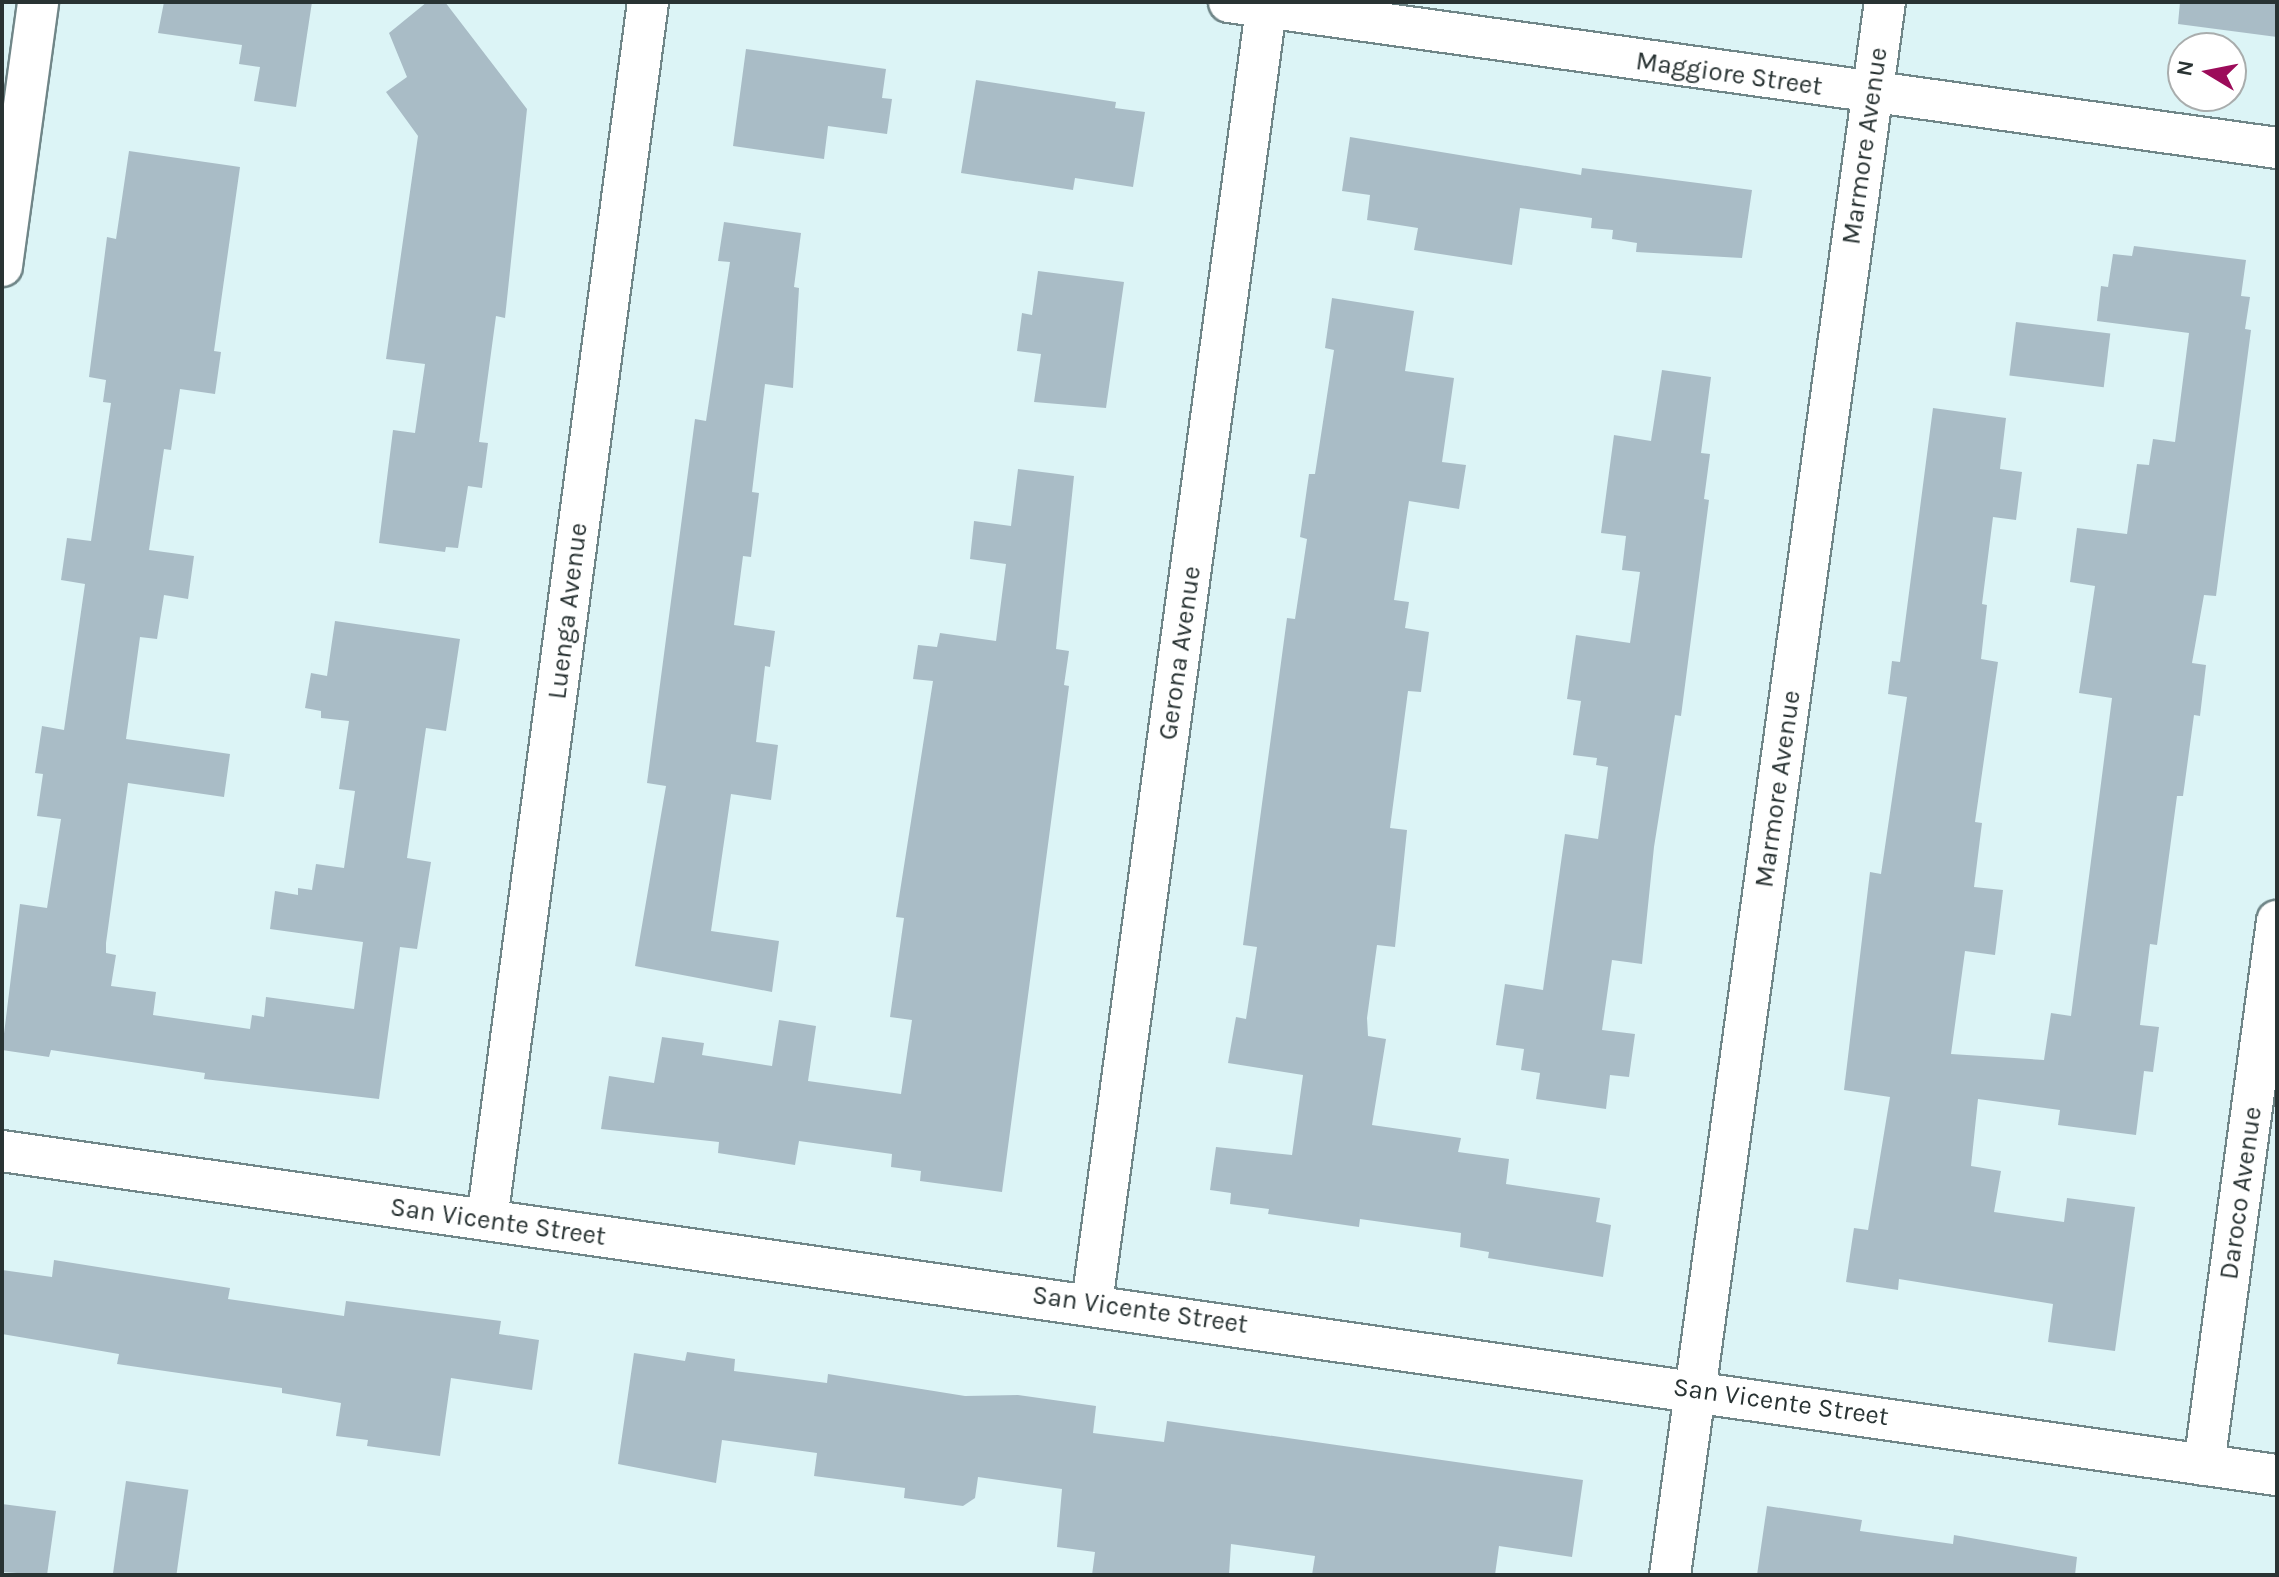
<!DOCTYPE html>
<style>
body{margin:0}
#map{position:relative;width:2279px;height:1577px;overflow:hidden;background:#dcf4f6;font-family:Karla,sans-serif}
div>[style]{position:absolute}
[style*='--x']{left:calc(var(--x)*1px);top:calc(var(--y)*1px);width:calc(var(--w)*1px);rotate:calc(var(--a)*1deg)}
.building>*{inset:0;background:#a9bcc6;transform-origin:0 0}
.roads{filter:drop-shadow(2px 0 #708688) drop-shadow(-2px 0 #708688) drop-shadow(0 2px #708688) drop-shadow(0 -2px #708688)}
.street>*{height:40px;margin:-20px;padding:0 20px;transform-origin:20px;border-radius:20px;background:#fff}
span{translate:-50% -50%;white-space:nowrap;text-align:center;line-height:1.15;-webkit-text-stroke:6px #fff;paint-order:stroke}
.street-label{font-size:26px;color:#293333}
.frame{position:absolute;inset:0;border:4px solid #293333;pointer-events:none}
.north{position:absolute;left:2167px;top:32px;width:80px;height:80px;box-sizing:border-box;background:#fff;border:2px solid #a9adad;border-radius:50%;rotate:280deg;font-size:22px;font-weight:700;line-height:32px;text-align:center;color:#293333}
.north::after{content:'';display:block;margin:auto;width:28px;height:36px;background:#9c0c5a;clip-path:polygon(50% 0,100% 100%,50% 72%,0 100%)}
</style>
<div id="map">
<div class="building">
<div style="clip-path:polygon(164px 2px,312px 2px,296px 107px,254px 101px,260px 67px,239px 64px,242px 45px,158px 33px)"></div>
<div style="clip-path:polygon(427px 2px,445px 2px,527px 109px,505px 318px,496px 316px,479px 442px,488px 443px,482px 488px,468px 486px,458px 548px,446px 547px,445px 552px,379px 543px,393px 430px,415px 433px,425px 364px,386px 359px,418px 136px,386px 92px,407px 77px,389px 33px)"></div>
<div style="clip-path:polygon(2180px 2px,2277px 2px,2277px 37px,2178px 24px)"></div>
<div style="clip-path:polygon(746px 49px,886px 69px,882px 98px,892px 99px,887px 134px,828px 126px,824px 159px,733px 146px)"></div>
<div style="clip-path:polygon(976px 80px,1116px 102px,1115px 108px,1145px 112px,1133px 187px,1075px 178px,1073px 190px,961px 173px)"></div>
<div style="clip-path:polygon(1350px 137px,1581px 175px,1582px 168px,1752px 190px,1742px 258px,1636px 252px,1637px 243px,1612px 239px,1613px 230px,1591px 228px,1592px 218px,1520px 208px,1512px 265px,1414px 250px,1418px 228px,1367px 220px,1370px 195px,1342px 191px)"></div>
<div style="clip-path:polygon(129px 151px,240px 167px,214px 351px,221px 352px,215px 394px,180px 389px,171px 450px,164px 449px,149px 550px,194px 556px,188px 599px,164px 595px,157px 639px,140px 637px,126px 739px,230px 754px,224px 797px,128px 783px,106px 943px,106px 953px,116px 955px,111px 986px,156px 992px,153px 1015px,250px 1029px,252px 1015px,264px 1017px,266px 997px,354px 1009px,363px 942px,270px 929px,275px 891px,298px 895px,298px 888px,312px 890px,316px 864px,344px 868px,355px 791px,339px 789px,349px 721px,321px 718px,321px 711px,305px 708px,311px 673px,327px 676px,335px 621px,460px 639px,446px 731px,426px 728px,407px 858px,431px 862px,417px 949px,400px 947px,379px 1099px,204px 1079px,205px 1073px,51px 1050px,49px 1057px,2px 1050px,20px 904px,47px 908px,61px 819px,37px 816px,43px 774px,35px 773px,42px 726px,64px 730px,85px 584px,61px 580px,67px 538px,91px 541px,111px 403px,103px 402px,106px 380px,89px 377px,107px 237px,116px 239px)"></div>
<div style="clip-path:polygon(724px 222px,801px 233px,794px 287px,799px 288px,793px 388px,765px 384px,752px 492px,759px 493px,751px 557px,743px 556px,734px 625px,775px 631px,770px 667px,765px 666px,756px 742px,778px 745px,771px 800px,731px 794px,711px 931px,779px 941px,772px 992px,635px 966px,666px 786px,647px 783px,695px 419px,706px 421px,730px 262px,718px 261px)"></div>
<div style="clip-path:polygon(2134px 246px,2246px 260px,2241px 296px,2250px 297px,2245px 329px,2251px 330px,2216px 596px,2204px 595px,2192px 663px,2206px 665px,2200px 716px,2194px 715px,2183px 796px,2177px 796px,2157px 945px,2150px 944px,2140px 1025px,2159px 1027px,2153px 1072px,2144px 1071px,2136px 1135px,2058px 1125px,2060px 1110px,1978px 1099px,1971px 1166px,2001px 1171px,1994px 1212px,2064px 1222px,2067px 1198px,2135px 1207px,2115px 1351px,2048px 1342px,2053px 1304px,1899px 1279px,1898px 1290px,1846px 1282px,1854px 1228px,1868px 1230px,1890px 1097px,1844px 1090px,1870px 872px,1881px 874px,1907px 697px,1888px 694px,1892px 661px,1900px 662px,1933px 408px,2006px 418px,2000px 469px,2022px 472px,2016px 520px,1993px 517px,1982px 604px,1987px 605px,1981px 659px,1998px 662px,1975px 822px,1982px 823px,1974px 887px,2003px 890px,1995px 955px,1965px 951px,1951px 1054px,2044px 1060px,2051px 1013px,2071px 1016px,2112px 698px,2079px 693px,2095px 586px,2070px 582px,2077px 528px,2127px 534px,2137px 464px,2149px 465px,2153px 439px,2175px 442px,2189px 333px,2097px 321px,2101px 286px,2108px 287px,2113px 254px,2132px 256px)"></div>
<div style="clip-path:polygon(1038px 271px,1124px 282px,1106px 408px,1034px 402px,1041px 354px,1017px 351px,1022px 313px,1032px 315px)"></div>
<div style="clip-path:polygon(1332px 298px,1414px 311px,1405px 371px,1454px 378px,1442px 462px,1466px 465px,1459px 509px,1409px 501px,1394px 600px,1409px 602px,1405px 628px,1429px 632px,1421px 692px,1408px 691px,1390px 828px,1407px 830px,1395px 947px,1377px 945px,1367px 1018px,1368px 1036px,1386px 1039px,1372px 1125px,1461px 1138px,1458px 1152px,1509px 1159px,1506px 1184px,1600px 1198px,1596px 1222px,1611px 1225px,1603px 1277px,1488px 1258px,1489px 1252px,1460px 1247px,1461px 1233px,1360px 1219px,1359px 1227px,1268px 1214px,1269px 1209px,1230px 1204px,1231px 1193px,1210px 1190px,1216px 1147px,1292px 1155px,1303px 1075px,1228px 1063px,1236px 1017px,1246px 1019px,1257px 947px,1243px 945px,1287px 618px,1295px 619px,1307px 539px,1300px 537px,1309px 474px,1315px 474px,1334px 350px,1325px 348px)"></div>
<div style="left:2016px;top:322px;width:95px;height:54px;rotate:7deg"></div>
<div style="clip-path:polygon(1662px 370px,1711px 377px,1701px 453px,1710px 454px,1704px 499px,1709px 500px,1681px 716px,1675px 715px,1654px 847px,1642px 964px,1612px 960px,1602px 1030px,1635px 1034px,1629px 1077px,1610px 1075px,1606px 1109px,1536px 1099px,1540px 1073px,1521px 1070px,1524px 1049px,1496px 1045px,1505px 984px,1543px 990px,1565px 834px,1598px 839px,1608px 767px,1596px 765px,1597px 758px,1573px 755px,1581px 701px,1567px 699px,1576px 635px,1630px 643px,1640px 572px,1622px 570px,1626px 536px,1601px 533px,1614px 435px,1651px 441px)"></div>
<div style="clip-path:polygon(1018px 469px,1074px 476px,1056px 649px,1069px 651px,1064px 685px,1069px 686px,1002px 1192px,920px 1181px,921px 1171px,891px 1167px,892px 1154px,799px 1141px,795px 1165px,718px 1153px,719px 1142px,601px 1129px,609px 1076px,654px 1083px,662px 1037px,704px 1043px,702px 1055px,772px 1066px,779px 1020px,816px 1026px,808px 1081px,901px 1094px,912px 1020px,890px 1017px,904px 918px,896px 917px,933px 681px,913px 679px,918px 645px,937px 647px,940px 633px,996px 641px,1006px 564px,970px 559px,974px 521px,1011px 526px)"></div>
<div style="clip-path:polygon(54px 1260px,230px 1288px,228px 1299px,344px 1316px,346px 1301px,501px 1321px,499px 1334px,539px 1340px,532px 1390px,451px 1378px,440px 1456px,367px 1446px,368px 1440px,336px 1436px,341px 1403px,282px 1393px,282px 1388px,117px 1364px,119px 1354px,2px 1334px,2px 1270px,52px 1277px)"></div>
<div style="clip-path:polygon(687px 1352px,735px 1359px,734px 1371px,827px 1383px,828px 1374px,965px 1396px,1018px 1395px,1096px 1406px,1093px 1433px,1164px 1442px,1167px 1421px,1583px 1480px,1572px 1557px,1499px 1546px,1495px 1575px,1312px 1575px,1315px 1556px,1231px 1544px,1229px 1575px,1092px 1575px,1095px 1552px,1057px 1547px,1062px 1489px,978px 1477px,975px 1498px,963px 1506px,904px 1498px,905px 1488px,814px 1476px,817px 1453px,722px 1440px,716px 1483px,618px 1464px,634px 1353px,685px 1361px)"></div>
<div style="left:126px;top:1481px;width:63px;height:95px;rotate:8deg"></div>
<div style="clip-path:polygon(2px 1504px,56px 1511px,47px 1575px,2px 1572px)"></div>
<div style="clip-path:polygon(1767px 1506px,1862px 1520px,1860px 1531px,1953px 1544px,1954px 1535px,2077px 1557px,2075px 1575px,1757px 1575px)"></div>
</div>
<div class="roads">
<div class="street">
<div style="--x:1229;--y:2;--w:1058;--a:7.93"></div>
<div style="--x:2;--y:266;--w:266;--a:-82.2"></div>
<div style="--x:2;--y:1151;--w:2298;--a:8.11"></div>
<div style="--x:487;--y:1220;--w:1229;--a:-82.47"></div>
<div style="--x:1092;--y:1303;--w:1313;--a:-82.34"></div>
<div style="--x:2204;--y:1465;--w:549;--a:-82.36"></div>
<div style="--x:1670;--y:1575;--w:1588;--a:-82.22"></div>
</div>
</div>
<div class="street-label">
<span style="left:1729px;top:74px;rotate:8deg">Maggiore Street</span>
<span style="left:1865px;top:146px;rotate:-82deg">Marmore Avenue</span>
<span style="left:568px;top:611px;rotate:-83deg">Luenga Avenue</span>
<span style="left:1180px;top:653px;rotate:-82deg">Gerona Avenue</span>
<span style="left:1778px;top:789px;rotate:-82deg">Marmore Avenue</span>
<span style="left:2241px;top:1193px;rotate:-82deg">Daroco Avenue</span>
<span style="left:498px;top:1222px;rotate:8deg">San Vicente Street</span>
<span style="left:1140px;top:1310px;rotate:8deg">San Vicente Street</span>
<span style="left:1781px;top:1402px;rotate:8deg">San Vicente Street</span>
</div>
<div class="frame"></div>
<div class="north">N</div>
</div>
